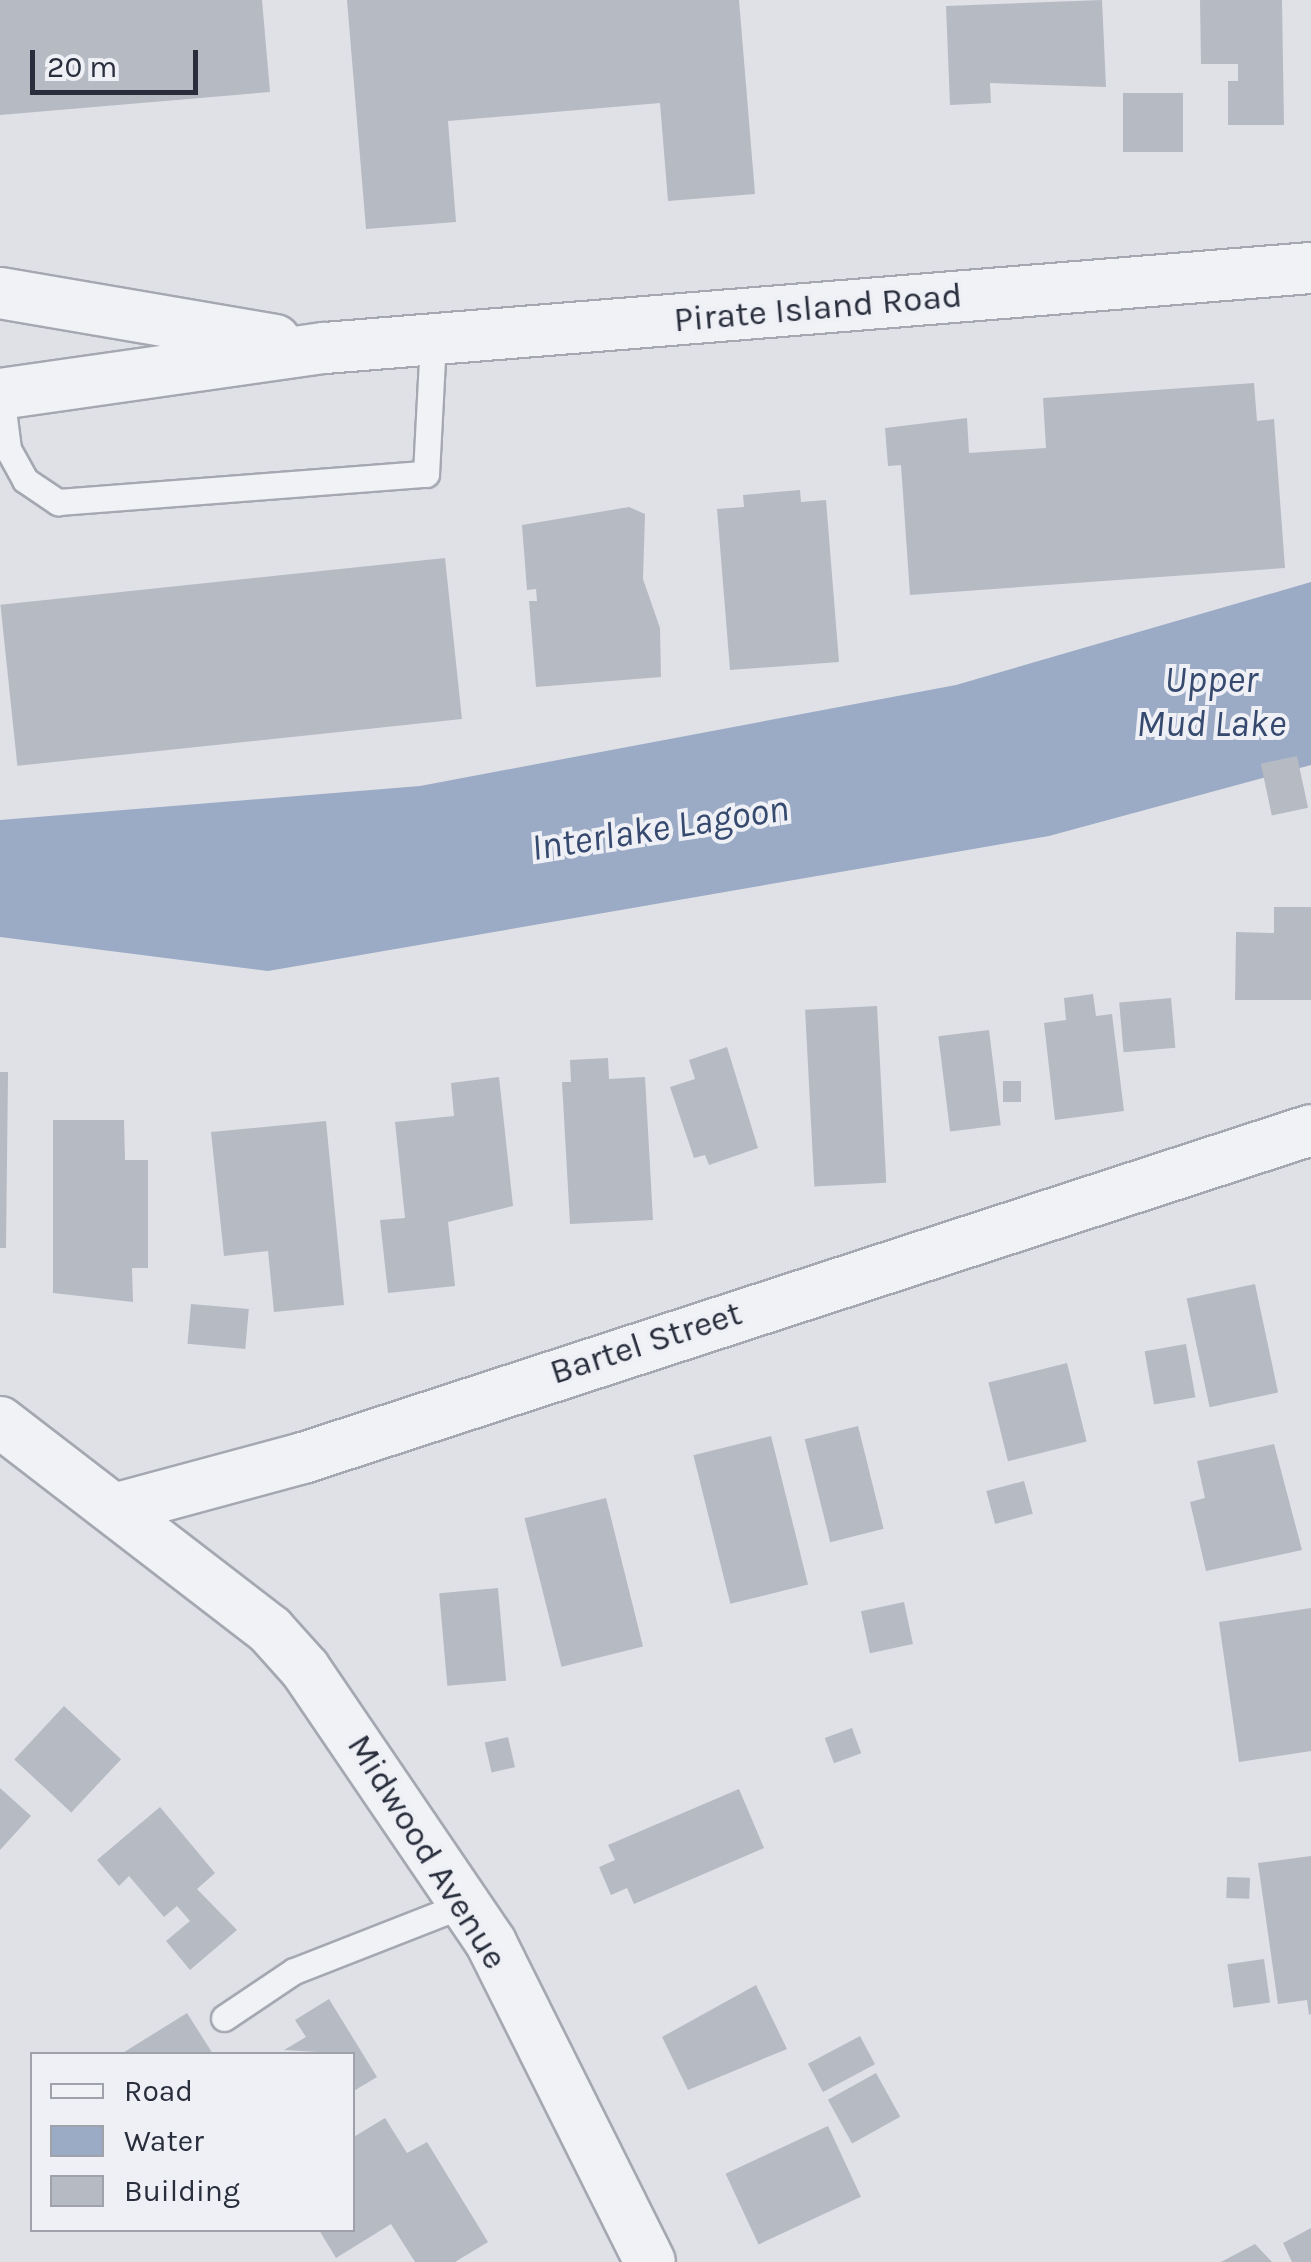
<!DOCTYPE html>
<style>
body{margin:0}
#map{position:relative;width:1311px;height:2262px;overflow:hidden;background:#dfe1e7;font-family:Karla,sans-serif}
div>[style]{position:absolute}
[style*='--x']{left:calc(var(--x)*1px);top:calc(var(--y)*1px);width:calc(var(--w)*1px);rotate:calc(var(--a)*1deg)}
.water>*{inset:0;background:#9cabc5}
.building>*{inset:0;background:#b6bac3;transform-origin:0 0}
.roads{filter:drop-shadow(2px 0 #a5a8b1) drop-shadow(-2px 0 #a5a8b1) drop-shadow(0 2px #a5a8b1) drop-shadow(0 -2px #a5a8b1)}
.service>*{height:25px;margin:-12.5px;padding:0 12.5px;transform-origin:12.5px;border-radius:12.5px;background:#f1f2f6}
.minor>*{height:50px;margin:-25px;padding:0 25px;transform-origin:25px;border-radius:25px;background:#f1f2f6}
span{translate:-50% -50%;white-space:nowrap;text-align:center;line-height:1.15;-webkit-text-stroke:8px #eef0f5;paint-order:stroke}
.street-label{font-size:35px;color:#292e3d}
.water-label{font-size:38px;color:#36496e;font-style:italic}
.legend{position:absolute;left:30px;top:2052px;width:325px;height:180px;box-sizing:border-box;background:#eef0f5;border:2px solid #9fa2ab;margin:0;padding:12px 18px;list-style:none;font-size:30px;color:#292e3d}
.legend li{display:flex;align-items:center;gap:20px;height:50px}
.legend b{width:50px;border:2px solid #9fa2ab}
.scale{position:absolute;left:30px;top:50px;width:168px;height:45px;box-sizing:border-box;border:5px solid #292e3d;border-top:0;padding-left:12px;font-size:30px;line-height:35px;white-space:nowrap;color:#292e3d;-webkit-text-stroke:8px #eef0f5;paint-order:stroke}
</style>
<div id="map">
<div class="water">
<div style="clip-path:polygon(1311px 582px,1311px 765px,1049px 836px,268px 971px,0 937px,0 820px,420px 786px,956px 685px)"></div>
</div>
<div class="building">
<div style="clip-path:polygon(0 0,262px 0,270px 92px,0 115px)"></div>
<div style="clip-path:polygon(347px 0,739px 0,755px 194px,668px 201px,660px 103px,448px 121px,456px 222px,366px 229px)"></div>
<div style="clip-path:polygon(1102px 0,1106px 87px,990px 83px,991px 103px,950px 105px,946px 6px)"></div>
<div style="clip-path:polygon(1200px 0,1282px 0,1284px 125px,1228px 125px,1228px 81px,1238px 81px,1238px 64px,1201px 64px)"></div>
<div style="left:1183px;top:93px;width:59px;height:60px;rotate:90deg"></div>
<div style="clip-path:polygon(1254px 383px,1257px 421px,1274px 419px,1285px 568px,910px 595px,901px 465px,888px 466px,885px 428px,967px 418px,969px 453px,1046px 448px,1043px 398px)"></div>
<div style="clip-path:polygon(800px 490px,801px 502px,826px 500px,839px 662px,730px 670px,717px 509px,744px 507px,743px 495px)"></div>
<div style="clip-path:polygon(629px 507px,645px 514px,643px 579px,660px 628px,661px 677px,536px 687px,529px 601px,537px 601px,536px 589px,527px 590px,522px 525px)"></div>
<div style="left:445px;top:558px;width:162px;height:447px;rotate:84deg"></div>
<div style="left:1297px;top:756px;width:53px;height:37px;rotate:78deg"></div>
<div style="clip-path:polygon(1274px 907px,1311px 907px,1311px 1000px,1235px 1000px,1236px 932px,1274px 933px)"></div>
<div style="clip-path:polygon(1093px 994px,1096px 1016px,1112px 1014px,1124px 1111px,1055px 1120px,1044px 1023px,1066px 1020px,1064px 998px)"></div>
<div style="left:1171px;top:998px;width:50px;height:52px;rotate:85deg"></div>
<div style="left:877px;top:1006px;width:177px;height:72px;rotate:87deg"></div>
<div style="left:989px;top:1030px;width:96px;height:51px;rotate:83deg"></div>
<div style="clip-path:polygon(727px 1047px,758px 1148px,709px 1165px,705px 1155px,694px 1158px,670px 1087px,695px 1079px,689px 1060px)"></div>
<div style="clip-path:polygon(608px 1058px,609px 1079px,645px 1077px,653px 1220px,570px 1224px,562px 1082px,571px 1082px,570px 1060px)"></div>
<div style="clip-path:polygon(0 1072px,8px 1072px,6px 1248px,0 1248px)"></div>
<div style="clip-path:polygon(499px 1077px,513px 1206px,448px 1222px,455px 1286px,388px 1293px,380px 1220px,405px 1218px,395px 1122px,454px 1116px,451px 1083px)"></div>
<div style="left:1003px;top:1081px;width:18px;height:21px"></div>
<div style="clip-path:polygon(53px 1120px,124px 1120px,125px 1160px,148px 1160px,148px 1268px,132px 1268px,133px 1302px,53px 1293px)"></div>
<div style="clip-path:polygon(326px 1121px,344px 1305px,274px 1312px,268px 1251px,224px 1256px,211px 1132px)"></div>
<div style="left:1255px;top:1284px;width:111px;height:70px;rotate:78deg"></div>
<div style="left:191px;top:1304px;width:58px;height:40px;rotate:5deg"></div>
<div style="left:1186px;top:1344px;width:54px;height:42px;rotate:80deg"></div>
<div style="left:1067px;top:1363px;width:81px;height:81px;rotate:76deg"></div>
<div style="left:858px;top:1426px;width:106px;height:55px;rotate:76deg"></div>
<div style="left:771px;top:1436px;width:153px;height:80px;rotate:76deg"></div>
<div style="clip-path:polygon(1274px 1444px,1302px 1550px,1206px 1571px,1190px 1502px,1205px 1498px,1197px 1461px)"></div>
<div style="left:1024px;top:1481px;width:34px;height:39px;rotate:75deg"></div>
<div style="left:606px;top:1498px;width:153px;height:84px;rotate:76deg"></div>
<div style="left:498px;top:1588px;width:93px;height:59px;rotate:85deg"></div>
<div style="left:904px;top:1602px;width:43px;height:44px;rotate:78deg"></div>
<div style="clip-path:polygon(1311px 1608px,1311px 1751px,1239px 1762px,1219px 1622px)"></div>
<div style="left:64px;top:1706px;width:78px;height:73px;rotate:43deg"></div>
<div style="left:852px;top:1728px;width:27px;height:29px;rotate:70deg"></div>
<div style="left:508px;top:1737px;width:31px;height:24px;rotate:77deg"></div>
<div style="clip-path:polygon(0 1788px,31px 1816px,0 1850px)"></div>
<div style="clip-path:polygon(739px 1789px,764px 1848px,634px 1904px,627px 1888px,611px 1895px,599px 1867px,615px 1860px,608px 1845px)"></div>
<div style="clip-path:polygon(160px 1807px,215px 1873px,197px 1889px,237px 1930px,190px 1970px,166px 1941px,190px 1921px,177px 1906px,164px 1917px,129px 1876px,119px 1886px,97px 1860px)"></div>
<div style="clip-path:polygon(1311px 1856px,1311px 2014px,1309px 2015px,1307px 2000px,1278px 2004px,1258px 1863px)"></div>
<div style="left:1227px;top:1877px;width:23px;height:21px;rotate:2deg"></div>
<div style="left:1264px;top:1959px;width:44px;height:37px;rotate:82deg"></div>
<div style="clip-path:polygon(756px 1985px,787px 2049px,688px 2090px,662px 2037px)"></div>
<div style="clip-path:polygon(329px 1999px,377px 2077px,352px 2092px,352px 2054px,284px 2050px,306px 2037px,295px 2020px)"></div>
<div style="clip-path:polygon(187px 2013px,213px 2054px,121px 2054px)"></div>
<div style="left:860px;top:2036px;width:32px;height:59px;rotate:62deg"></div>
<div style="left:876px;top:2073px;width:50px;height:55px;rotate:61deg"></div>
<div style="clip-path:polygon(385px 2118px,407px 2153px,427px 2142px,488px 2242px,455px 2262px,415px 2262px,391px 2224px,336px 2258px,319px 2230px,352px 2230px,352px 2138px)"></div>
<div style="left:828px;top:2126px;width:78px;height:113px;rotate:65deg"></div>
<div style="clip-path:polygon(1311px 2228px,1311px 2262px,1292px 2262px,1283px 2243px)"></div>
<div style="clip-path:polygon(1255px 2244px,1272px 2262px,1221px 2262px)"></div>
</div>
<div class="roads">
<div class="service">
<div style="--x:1;--y:394;--w:55;--a:82.7"></div>
<div style="--x:8;--y:449;--w:35;--a:61"></div>
<div style="--x:25;--y:480;--w:40;--a:34"></div>
<div style="--x:58;--y:502;--w:369;--a:-4.4"></div>
<div style="--x:426;--y:474;--w:135;--a:-87"></div>
<div style="--x:224;--y:2018;--w:84;--a:-33.9"></div>
<div style="--x:294;--y:1971;--w:184;--a:-21.4"></div>
</div>
<div class="minor">
<div style="--x:0;--y:293;--w:279;--a:9.7"></div>
<div style="--x:0;--y:394;--w:328;--a:-8.1"></div>
<div style="--x:325;--y:348;--w:989;--a:-4.64"></div>
<div style="--x:0;--y:1422;--w:341;--a:37.6"></div>
<div style="--x:270;--y:1630;--w:52;--a:48.1"></div>
<div style="--x:305;--y:1669;--w:331;--a:55.8"></div>
<div style="--x:491;--y:1943;--w:356;--a:63.5"></div>
<div style="--x:118;--y:1508;--w:192;--a:-15.1"></div>
<div style="--x:303;--y:1458;--w:1060;--a:-18.02"></div>
</div>
</div>
<div class="street-label">
<span style="left:818px;top:308px;rotate:-5deg">Pirate Island Road</span>
<span style="left:646px;top:1343px;rotate:-18deg">Bartel Street</span>
<span style="left:427px;top:1852px;rotate:58deg">Midwood Avenue</span>
</div>
<div class="water-label">
<span style="left:1211px;top:702px">Upper<br>Mud Lake</span>
<span style="left:660px;top:828px;rotate:-9deg">Interlake Lagoon</span>
</div>
<ul class="legend">
<li><b style="height:12px;background:#f1f2f6"></b>Road</li>
<li><b style="height:28px;background:#9cabc5"></b>Water</li>
<li><b style="height:28px;background:#b6bac3"></b>Building</li>
</ul>
<div class="scale">20 m</div>
</div>
